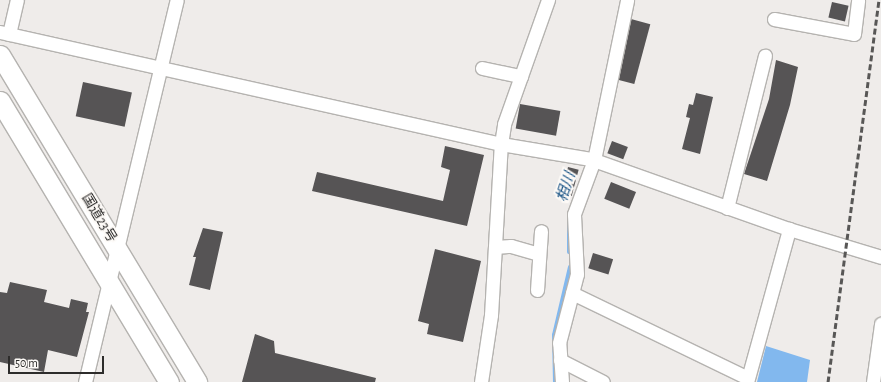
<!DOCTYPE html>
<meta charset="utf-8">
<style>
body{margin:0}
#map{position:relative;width:881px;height:382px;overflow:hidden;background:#efecea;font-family:"Alegreya Sans","Noto Sans JP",sans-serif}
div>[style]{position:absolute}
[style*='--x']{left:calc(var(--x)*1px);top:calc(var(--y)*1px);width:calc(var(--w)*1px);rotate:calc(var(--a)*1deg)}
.water>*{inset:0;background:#82b8ee}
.stream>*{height:4px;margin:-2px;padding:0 2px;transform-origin:2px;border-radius:2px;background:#82b8ee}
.building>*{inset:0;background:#565455;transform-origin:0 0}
.roads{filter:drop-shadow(1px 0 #b5b3b0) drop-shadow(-1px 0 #b5b3b0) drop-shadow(0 1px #b5b3b0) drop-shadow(0 -1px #b5b3b0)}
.minor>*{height:13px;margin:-6.5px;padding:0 6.5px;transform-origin:6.5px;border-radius:6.5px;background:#fff}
.highway>*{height:19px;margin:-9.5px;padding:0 9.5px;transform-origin:9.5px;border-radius:9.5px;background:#fff}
.rail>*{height:3px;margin-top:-1.5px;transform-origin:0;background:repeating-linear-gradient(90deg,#585756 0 6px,transparent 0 9px)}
span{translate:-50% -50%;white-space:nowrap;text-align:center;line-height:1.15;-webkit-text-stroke:4px #fdfaf7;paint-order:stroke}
.street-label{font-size:14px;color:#2d2c2b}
.water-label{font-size:15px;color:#1a5486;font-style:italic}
.scale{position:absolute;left:8px;top:356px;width:96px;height:18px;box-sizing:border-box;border:2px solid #2d2c2b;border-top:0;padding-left:5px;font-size:12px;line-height:14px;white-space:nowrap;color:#2d2c2b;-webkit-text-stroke:3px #fdfaf7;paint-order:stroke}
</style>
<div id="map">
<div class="water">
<div style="clip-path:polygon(766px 346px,810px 360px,807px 382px,757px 382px)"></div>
</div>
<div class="stream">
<div style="--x:569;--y:217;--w:35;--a:90"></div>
<div style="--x:555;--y:382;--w:47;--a:-91.2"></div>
<div style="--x:554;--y:335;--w:70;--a:-76.8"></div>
</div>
<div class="building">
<div style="left:832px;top:2px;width:17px;height:16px;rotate:13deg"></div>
<div style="left:631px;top:19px;width:20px;height:62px;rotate:15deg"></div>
<div style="clip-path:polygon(776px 60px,798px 67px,790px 105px,767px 181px,744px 174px,769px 99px)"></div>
<div style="left:83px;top:82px;width:50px;height:35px;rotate:12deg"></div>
<div style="clip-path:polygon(696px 93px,713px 97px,700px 154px,682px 149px,690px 118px,686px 117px,689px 104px,693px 105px)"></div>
<div style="left:520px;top:104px;width:41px;height:25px;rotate:10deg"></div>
<div style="left:612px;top:141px;width:17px;height:13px;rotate:21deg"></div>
<div style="clip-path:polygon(445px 146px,484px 155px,467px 226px,312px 191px,317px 172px,443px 201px,450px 170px,441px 167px)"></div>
<div style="left:568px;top:167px;width:11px;height:27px;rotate:15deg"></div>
<div style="left:611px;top:182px;width:27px;height:18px;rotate:22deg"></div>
<div style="clip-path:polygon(203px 228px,223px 232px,210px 290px,189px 285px,196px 257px,193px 257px)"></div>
<div style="clip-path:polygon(435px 249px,481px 261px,463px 342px,427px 334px,429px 324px,418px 321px)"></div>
<div style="left:593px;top:253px;width:21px;height:16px;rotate:17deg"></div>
<div style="clip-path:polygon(10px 282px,47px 290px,44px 302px,69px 308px,71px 299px,88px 303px,86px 312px,89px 312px,77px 357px,48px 350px,44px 372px,0 362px,0 292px,7px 293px)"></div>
<div style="clip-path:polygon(255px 334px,274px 341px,275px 353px,376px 378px,375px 382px,242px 382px)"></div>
</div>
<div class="roads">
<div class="minor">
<div style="--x:774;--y:19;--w:81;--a:10.6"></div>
<div style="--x:854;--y:34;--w:34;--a:-83"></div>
<div style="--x:0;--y:32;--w:513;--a:12.6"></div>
<div style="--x:501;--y:144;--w:91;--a:9.5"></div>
<div style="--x:591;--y:159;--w:210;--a:19.5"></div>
<div style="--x:789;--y:229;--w:96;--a:16.9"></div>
<div style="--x:9;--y:34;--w:35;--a:-77"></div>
<div style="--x:482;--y:68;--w:40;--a:12"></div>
<div style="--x:727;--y:208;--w:157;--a:-76"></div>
<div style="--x:495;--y:247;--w:16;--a:-4"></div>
<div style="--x:511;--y:246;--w:29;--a:16"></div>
<div style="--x:537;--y:290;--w:59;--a:-86.1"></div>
<div style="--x:572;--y:293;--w:195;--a:25.8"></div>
<div style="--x:560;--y:360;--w:48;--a:27.1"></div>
<div style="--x:85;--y:382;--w:393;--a:-76.5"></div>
<div style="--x:481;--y:382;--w:68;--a:-81.5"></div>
<div style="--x:491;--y:315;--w:171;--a:-86.7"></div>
<div style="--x:501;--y:144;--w:20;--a:-81"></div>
<div style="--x:504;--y:124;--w:132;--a:-70.5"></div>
<div style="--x:562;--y:382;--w:39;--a:-94"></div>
<div style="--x:559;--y:343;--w:71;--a:-75.4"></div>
<div style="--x:577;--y:274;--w:60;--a:-92.9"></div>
<div style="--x:574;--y:214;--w:58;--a:-69.7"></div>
<div style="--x:594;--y:160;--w:163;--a:-78.3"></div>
<div style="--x:747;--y:382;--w:159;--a:-74.6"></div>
<div style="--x:873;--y:382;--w:59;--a:-82.1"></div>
</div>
<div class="highway">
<div style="--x:0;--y:55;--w:382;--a:58.9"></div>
<div style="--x:0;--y:101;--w:328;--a:59"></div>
</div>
</div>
<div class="rail">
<div style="--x:828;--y:382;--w:385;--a:-82.4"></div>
</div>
<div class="street-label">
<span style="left:99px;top:218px;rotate:59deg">国道23号</span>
</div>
<div class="water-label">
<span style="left:566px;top:187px;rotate:-72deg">相川</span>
</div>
<div class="scale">50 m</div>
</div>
